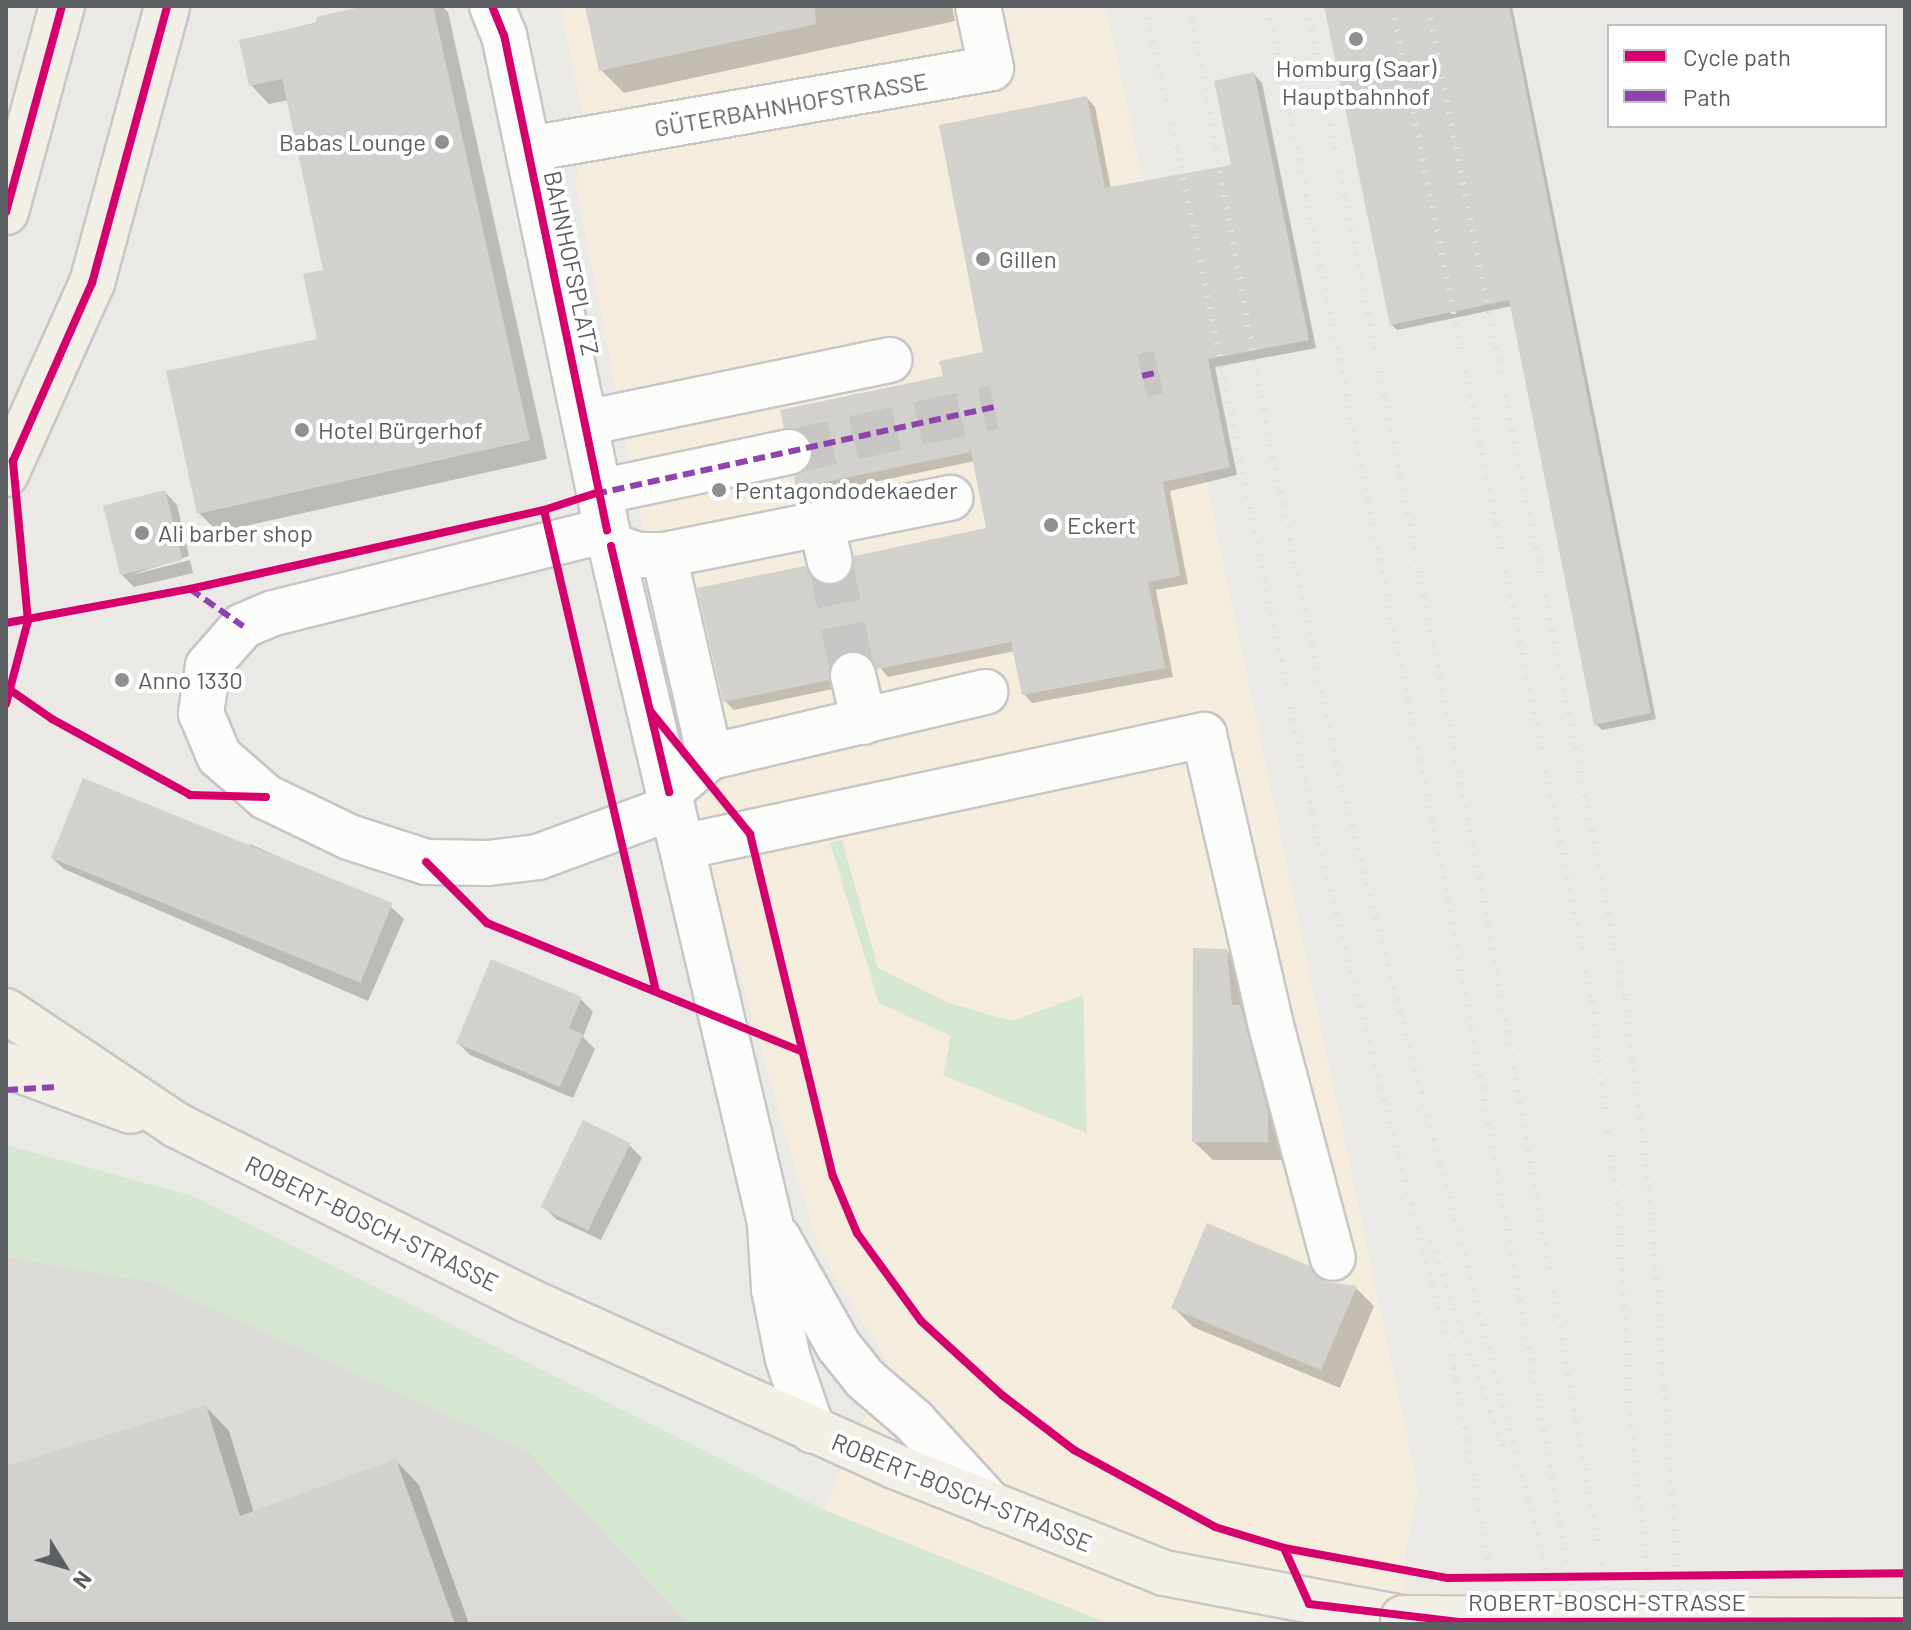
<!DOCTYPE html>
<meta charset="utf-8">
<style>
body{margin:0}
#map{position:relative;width:1911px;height:1630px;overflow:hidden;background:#ebe9e5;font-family:Barlow,sans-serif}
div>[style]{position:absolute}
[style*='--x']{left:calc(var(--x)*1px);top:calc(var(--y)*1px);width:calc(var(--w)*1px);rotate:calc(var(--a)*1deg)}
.commercial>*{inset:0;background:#f4edde}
.industrial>*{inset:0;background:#dcdad6}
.green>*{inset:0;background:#d5e6d1}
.shadow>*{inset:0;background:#0003}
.building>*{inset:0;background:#d2d1ce;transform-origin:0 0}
.minor-tunnel>*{height:44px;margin-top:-22px;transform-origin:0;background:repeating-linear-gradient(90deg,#c7c6c4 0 44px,transparent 0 66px)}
.roads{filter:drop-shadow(2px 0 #c6c6c6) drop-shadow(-2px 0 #c6c6c6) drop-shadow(0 2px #c6c6c6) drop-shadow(0 -2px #c6c6c6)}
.minor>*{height:44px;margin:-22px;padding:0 22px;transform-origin:22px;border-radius:22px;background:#fcfcfb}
.major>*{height:44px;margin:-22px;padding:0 22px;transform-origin:22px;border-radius:22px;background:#f2efe7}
.rail>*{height:6px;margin-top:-3px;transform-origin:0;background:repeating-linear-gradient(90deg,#e2e1e1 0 2px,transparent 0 12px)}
.bridges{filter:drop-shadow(2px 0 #d1c7b5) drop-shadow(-2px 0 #d1c7b5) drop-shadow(0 2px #d1c7b5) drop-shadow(0 -2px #d1c7b5)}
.major-bridge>*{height:44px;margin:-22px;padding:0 22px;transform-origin:22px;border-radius:22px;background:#f2efe7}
.quiet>*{height:6px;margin-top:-3px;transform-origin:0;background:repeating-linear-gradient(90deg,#8e44ad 0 12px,transparent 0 18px)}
.cycleway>*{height:8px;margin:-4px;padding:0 4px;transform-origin:4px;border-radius:4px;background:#d6006c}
.dots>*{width:22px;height:22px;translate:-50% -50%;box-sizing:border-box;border:4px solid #fff;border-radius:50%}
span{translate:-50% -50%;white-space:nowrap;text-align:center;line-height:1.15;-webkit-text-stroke:8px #fff;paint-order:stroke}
.poi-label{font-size:24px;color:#5b5f62}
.right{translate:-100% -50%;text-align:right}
.left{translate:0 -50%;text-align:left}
.street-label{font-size:24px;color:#5b5f62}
.frame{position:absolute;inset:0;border:8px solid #5b5f62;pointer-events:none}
.legend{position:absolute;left:1607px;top:24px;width:280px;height:104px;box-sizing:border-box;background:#fff;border:2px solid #bdbfc0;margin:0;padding:10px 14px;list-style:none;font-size:24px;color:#5b5f62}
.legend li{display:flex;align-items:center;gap:16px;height:40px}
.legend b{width:40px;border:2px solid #bdbfc0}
.north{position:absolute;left:24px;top:1526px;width:80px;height:80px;-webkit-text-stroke:6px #fff;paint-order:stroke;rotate:127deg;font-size:22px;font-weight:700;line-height:32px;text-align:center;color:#5b5f62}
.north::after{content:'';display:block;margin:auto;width:28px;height:36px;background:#5b5f62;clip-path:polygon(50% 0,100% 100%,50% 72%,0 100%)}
</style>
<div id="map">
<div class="commercial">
<div style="clip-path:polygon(560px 6px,1106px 6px,1418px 1489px,1406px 1552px,1403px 1624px,1110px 1624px,824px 1510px,887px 1362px,819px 1250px,715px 889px,576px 188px,582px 110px)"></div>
</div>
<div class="industrial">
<div style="clip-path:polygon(6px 1257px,154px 1282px,529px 1452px,689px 1624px,6px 1624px)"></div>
</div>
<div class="green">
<div style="clip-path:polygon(842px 840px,878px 968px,949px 1003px,1012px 1021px,1083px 995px,1087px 1133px,943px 1075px,951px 1036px,879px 1003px,830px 843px)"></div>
<div style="clip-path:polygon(6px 1145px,193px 1196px,824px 1510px,1110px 1624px,689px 1624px,529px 1452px,154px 1282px,6px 1257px)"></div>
</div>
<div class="shadow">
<div style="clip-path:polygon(382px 6px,442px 6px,448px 12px,547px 459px,218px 532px,199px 513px,319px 341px,325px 271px,289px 100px,269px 104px,251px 85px,242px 41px)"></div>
<div style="clip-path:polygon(587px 6px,952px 6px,955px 21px,624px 93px,601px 70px)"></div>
<div style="clip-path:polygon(1326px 6px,1512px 6px,1656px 719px,1602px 730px,1596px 724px,1512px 306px,1397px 330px,1391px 324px)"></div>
<div style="clip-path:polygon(1254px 74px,1262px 83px,1316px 348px,1215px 367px,1237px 475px,1170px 491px,1188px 584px,1156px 590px,1173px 677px,1032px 703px,1024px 694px,1015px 651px,888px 677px,877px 664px,858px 658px,837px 688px,734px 710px,725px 701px,805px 568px,816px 582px,835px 588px,989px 530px,975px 461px,807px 496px,798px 487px,816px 447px,786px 427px,945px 377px,985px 353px,1087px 98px,1095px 107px,1111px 189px,1233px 166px)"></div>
<div style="clip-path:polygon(165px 492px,177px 505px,189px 556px,128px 576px,190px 560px,193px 573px,134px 587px,122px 575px)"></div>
<div style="clip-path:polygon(250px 844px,391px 907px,404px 919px,368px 1001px,64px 869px,51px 857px,247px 851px)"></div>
<div style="clip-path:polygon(1227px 951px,1246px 970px,1286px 1160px,1213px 1160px,1194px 1142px)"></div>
<div style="clip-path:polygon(581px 999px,593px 1012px,583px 1037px,595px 1049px,573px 1098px,470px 1055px,458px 1043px)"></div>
<div style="clip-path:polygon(629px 1145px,642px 1158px,601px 1240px,556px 1219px,543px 1206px)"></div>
<div style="clip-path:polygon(1325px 1284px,1356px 1288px,1374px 1306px,1340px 1388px,1193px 1327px,1174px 1308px)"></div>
<div style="clip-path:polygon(206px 1407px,229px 1431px,254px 1513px,396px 1461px,419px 1485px,469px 1624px,6px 1624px,6px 1468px)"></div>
</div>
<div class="building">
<div style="clip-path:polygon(365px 6px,433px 6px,530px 440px,197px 514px,166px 371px,317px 339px,303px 274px,323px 270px,282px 79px,249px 86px,239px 40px,317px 23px,316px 17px)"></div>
<div style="clip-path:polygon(585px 6px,815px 6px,816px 24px,599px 71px)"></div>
<div style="clip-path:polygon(1324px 6px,1509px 6px,1651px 713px,1594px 725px,1509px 300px,1390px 325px)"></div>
<div style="clip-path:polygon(1254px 72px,1309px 340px,1208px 359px,1230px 467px,1163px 482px,1180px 576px,1148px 582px,1165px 668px,1022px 695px,1011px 642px,877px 669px,871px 657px,848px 651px,835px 657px,829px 680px,723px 702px,697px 588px,805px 566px,812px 579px,835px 585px,848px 579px,854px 556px,986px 528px,971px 452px,796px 488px,794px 477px,806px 470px,814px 448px,807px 435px,784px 428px,780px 410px,943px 376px,939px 361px,983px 352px,939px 125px,1087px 96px,1105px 188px,1231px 165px,1214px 81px)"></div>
<div style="left:165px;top:490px;width:72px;height:64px;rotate:76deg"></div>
<div style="left:83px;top:778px;width:334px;height:86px;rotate:22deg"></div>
<div style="clip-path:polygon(1193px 948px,1227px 949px,1232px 1005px,1240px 1005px,1268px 1112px,1268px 1142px,1192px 1142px)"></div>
<div style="clip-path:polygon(491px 959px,582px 997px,569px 1028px,583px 1034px,560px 1087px,456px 1043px)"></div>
<div style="left:583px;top:1120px;width:53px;height:97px;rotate:26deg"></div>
<div style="clip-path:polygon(1207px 1223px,1310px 1266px,1326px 1282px,1357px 1286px,1321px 1370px,1171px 1308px)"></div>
<div style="clip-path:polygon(206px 1405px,240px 1516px,396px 1459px,455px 1624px,6px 1624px,6px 1466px)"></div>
</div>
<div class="minor-tunnel">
<div style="--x:1142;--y:376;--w:17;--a:-13"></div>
<div style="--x:789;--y:452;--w:210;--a:-12.4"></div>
<div style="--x:830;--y:561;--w:116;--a:78.6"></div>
</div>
<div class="roads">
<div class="minor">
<div style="--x:492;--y:6;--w:31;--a:68"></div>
<div style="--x:504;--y:35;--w:506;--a:78.25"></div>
<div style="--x:607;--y:530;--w:712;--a:76.76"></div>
<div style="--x:770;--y:1223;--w:66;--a:86.5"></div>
<div style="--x:774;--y:1289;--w:71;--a:78.7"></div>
<div style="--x:788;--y:1359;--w:76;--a:70.9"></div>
<div style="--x:529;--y:149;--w:469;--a:-9.9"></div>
<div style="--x:991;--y:68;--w:63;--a:-101.8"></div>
<div style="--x:585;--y:423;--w:311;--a:-11.7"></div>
<div style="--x:599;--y:492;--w:194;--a:-11.9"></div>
<div style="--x:821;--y:523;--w:39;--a:77"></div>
<div style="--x:607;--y:530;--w:344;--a:166"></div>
<div style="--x:273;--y:613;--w:33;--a:157"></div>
<div style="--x:243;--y:626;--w:53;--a:131.2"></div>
<div style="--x:208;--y:666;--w:48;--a:98.5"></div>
<div style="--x:201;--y:713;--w:47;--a:67.3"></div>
<div style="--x:219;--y:756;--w:62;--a:41.1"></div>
<div style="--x:266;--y:797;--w:92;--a:25.7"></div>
<div style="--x:349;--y:837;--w:81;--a:18"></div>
<div style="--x:426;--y:862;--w:62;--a:0.9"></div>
<div style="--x:488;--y:863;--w:50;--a:-6.8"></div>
<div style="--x:538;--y:857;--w:142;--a:-20.2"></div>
<div style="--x:611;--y:546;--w:28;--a:18"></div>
<div style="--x:638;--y:555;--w:26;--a:0"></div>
<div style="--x:664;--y:555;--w:292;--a:-11.3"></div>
<div style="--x:664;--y:555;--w:207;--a:77.2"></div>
<div style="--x:853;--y:675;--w:48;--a:76.8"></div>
<div style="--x:669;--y:792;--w:54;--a:-40.5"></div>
<div style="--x:710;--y:757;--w:283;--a:-13.3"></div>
<div style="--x:682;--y:847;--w:534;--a:-12.11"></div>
<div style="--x:1204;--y:735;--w:294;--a:77"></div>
<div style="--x:1270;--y:1022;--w:244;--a:75.1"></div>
<div style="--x:778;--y:1238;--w:123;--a:60.7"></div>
<div style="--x:838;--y:1345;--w:43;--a:51.5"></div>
<div style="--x:865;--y:1379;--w:65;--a:40.6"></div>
<div style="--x:914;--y:1421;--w:114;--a:47.5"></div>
</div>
<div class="major">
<div style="--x:6;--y:212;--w:213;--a:-74.8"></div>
<div style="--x:6;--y:474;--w:209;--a:-65.8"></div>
<div style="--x:92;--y:283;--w:287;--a:-74.8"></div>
<div style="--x:6;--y:1011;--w:205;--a:33.8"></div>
<div style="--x:176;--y:1125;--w:392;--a:26.5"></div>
<div style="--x:527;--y:1300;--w:403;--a:24.3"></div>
<div style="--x:894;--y:1466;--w:290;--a:21.6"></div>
<div style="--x:1164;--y:1573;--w:243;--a:10.7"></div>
<div style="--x:6;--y:1065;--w:133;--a:20.2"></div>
</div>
</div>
<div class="rail">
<div style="--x:1144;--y:6;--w:164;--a:77"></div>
<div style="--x:1181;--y:166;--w:691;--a:78.56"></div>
<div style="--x:1318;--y:843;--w:542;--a:75.48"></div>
<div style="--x:1454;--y:1368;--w:260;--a:80"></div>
<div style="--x:1190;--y:6;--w:410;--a:79.7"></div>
<div style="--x:1263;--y:409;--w:389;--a:78.3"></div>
<div style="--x:1342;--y:790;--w:862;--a:75.29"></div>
<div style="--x:1268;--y:6;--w:922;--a:78.62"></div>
<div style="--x:1450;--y:910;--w:725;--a:79.84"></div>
<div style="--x:1307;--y:6;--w:912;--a:78.81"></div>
<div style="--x:1484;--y:901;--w:734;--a:79.96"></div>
<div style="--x:1392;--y:6;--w:1014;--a:78.62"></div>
<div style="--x:1592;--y:1000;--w:235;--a:83.1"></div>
<div style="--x:1620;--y:1233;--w:180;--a:86.8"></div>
<div style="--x:1630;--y:1413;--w:212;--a:83.8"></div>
<div style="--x:1428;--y:6;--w:1011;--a:78.77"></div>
<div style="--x:1625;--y:998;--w:222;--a:83"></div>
<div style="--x:1652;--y:1218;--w:407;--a:85.9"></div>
<div style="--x:1431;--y:1240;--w:220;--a:70.9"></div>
</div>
<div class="bridges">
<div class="major-bridge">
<div style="--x:1403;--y:1618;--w:502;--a:0.34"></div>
</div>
</div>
<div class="quiet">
<div style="--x:1142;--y:376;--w:17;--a:-13"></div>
<div style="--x:595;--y:494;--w:408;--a:-12.3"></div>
<div style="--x:190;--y:589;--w:65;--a:34.9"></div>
<div style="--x:6;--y:1090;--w:50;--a:-3.4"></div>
</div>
<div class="cycleway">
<div style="--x:492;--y:6;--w:31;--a:68"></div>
<div style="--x:504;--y:35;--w:506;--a:78.25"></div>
<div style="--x:6;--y:212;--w:213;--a:-74.8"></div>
<div style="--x:544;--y:510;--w:494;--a:76.9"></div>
<div style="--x:611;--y:546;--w:253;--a:76.7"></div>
<div style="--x:6;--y:623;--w:187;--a:-10.5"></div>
<div style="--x:190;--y:589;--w:363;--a:-12.6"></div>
<div style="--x:544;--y:510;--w:58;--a:-18.1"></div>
<div style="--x:6;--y:687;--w:56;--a:34.8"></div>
<div style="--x:52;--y:719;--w:158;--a:28.8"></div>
<div style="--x:190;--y:795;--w:76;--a:1.5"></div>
<div style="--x:6;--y:704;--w:86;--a:-75.2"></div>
<div style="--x:28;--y:621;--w:161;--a:-95.4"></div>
<div style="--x:13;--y:461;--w:195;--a:-66.1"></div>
<div style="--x:92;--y:283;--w:287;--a:-74.8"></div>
<div style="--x:651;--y:712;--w:157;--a:50.9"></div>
<div style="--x:750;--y:834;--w:352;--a:76.4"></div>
<div style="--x:833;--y:1176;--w:62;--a:67.2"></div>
<div style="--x:857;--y:1233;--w:109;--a:54"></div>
<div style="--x:921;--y:1321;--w:110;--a:42.4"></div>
<div style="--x:1002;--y:1395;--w:91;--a:37.4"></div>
<div style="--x:1074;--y:1450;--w:161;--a:28.6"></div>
<div style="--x:1215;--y:1527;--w:72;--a:16.9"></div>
<div style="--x:1284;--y:1548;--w:61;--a:65.9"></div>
<div style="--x:1309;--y:1604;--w:151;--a:6.8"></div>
<div style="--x:1459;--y:1622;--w:446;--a:-0.1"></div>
<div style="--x:426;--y:862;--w:86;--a:45"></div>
<div style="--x:487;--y:923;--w:339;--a:22.2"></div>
<div style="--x:1284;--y:1548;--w:167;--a:10.4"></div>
<div style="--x:1448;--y:1578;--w:457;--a:-0.6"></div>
</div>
<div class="dots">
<div style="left:1356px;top:39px;background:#8d8f90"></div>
<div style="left:442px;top:142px;background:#8d8f90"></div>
<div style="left:983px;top:259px;background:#8d8f90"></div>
<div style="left:302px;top:430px;background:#8d8f90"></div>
<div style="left:719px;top:490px;background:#8d8f90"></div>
<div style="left:1051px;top:525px;background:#8d8f90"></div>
<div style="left:142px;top:533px;background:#8d8f90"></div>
<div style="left:122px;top:680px;background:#8d8f90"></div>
</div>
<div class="poi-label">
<span style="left:1356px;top:82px">Homburg (Saar)<br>Hauptbahnhof</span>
<span class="right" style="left:426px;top:142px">Babas Lounge</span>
<span class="left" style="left:999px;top:259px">Gillen</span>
<span class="left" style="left:318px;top:430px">Hotel Bürgerhof</span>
<span class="left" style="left:735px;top:490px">Pentagondodekaeder</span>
<span class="left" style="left:1067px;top:525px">Eckert</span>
<span class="left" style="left:158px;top:533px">Ali barber shop</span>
<span class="left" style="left:138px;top:680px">Anno 1330</span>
</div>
<div class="street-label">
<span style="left:791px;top:104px;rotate:-10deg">GÜTERBAHNHOFSTRASSE</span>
<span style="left:572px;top:263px;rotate:78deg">BAHNHOFSPLATZ</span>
<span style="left:372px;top:1223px;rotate:26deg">ROBERT-BOSCH-STRASSE</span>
<span style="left:962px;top:1492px;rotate:22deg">ROBERT-BOSCH-STRASSE</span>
<span style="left:1607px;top:1602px">ROBERT-BOSCH-STRASSE</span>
</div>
<div class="frame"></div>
<ul class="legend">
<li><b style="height:10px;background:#d6006c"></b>Cycle path</li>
<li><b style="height:10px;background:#8e44ad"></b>Path</li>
</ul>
<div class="north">N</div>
</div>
